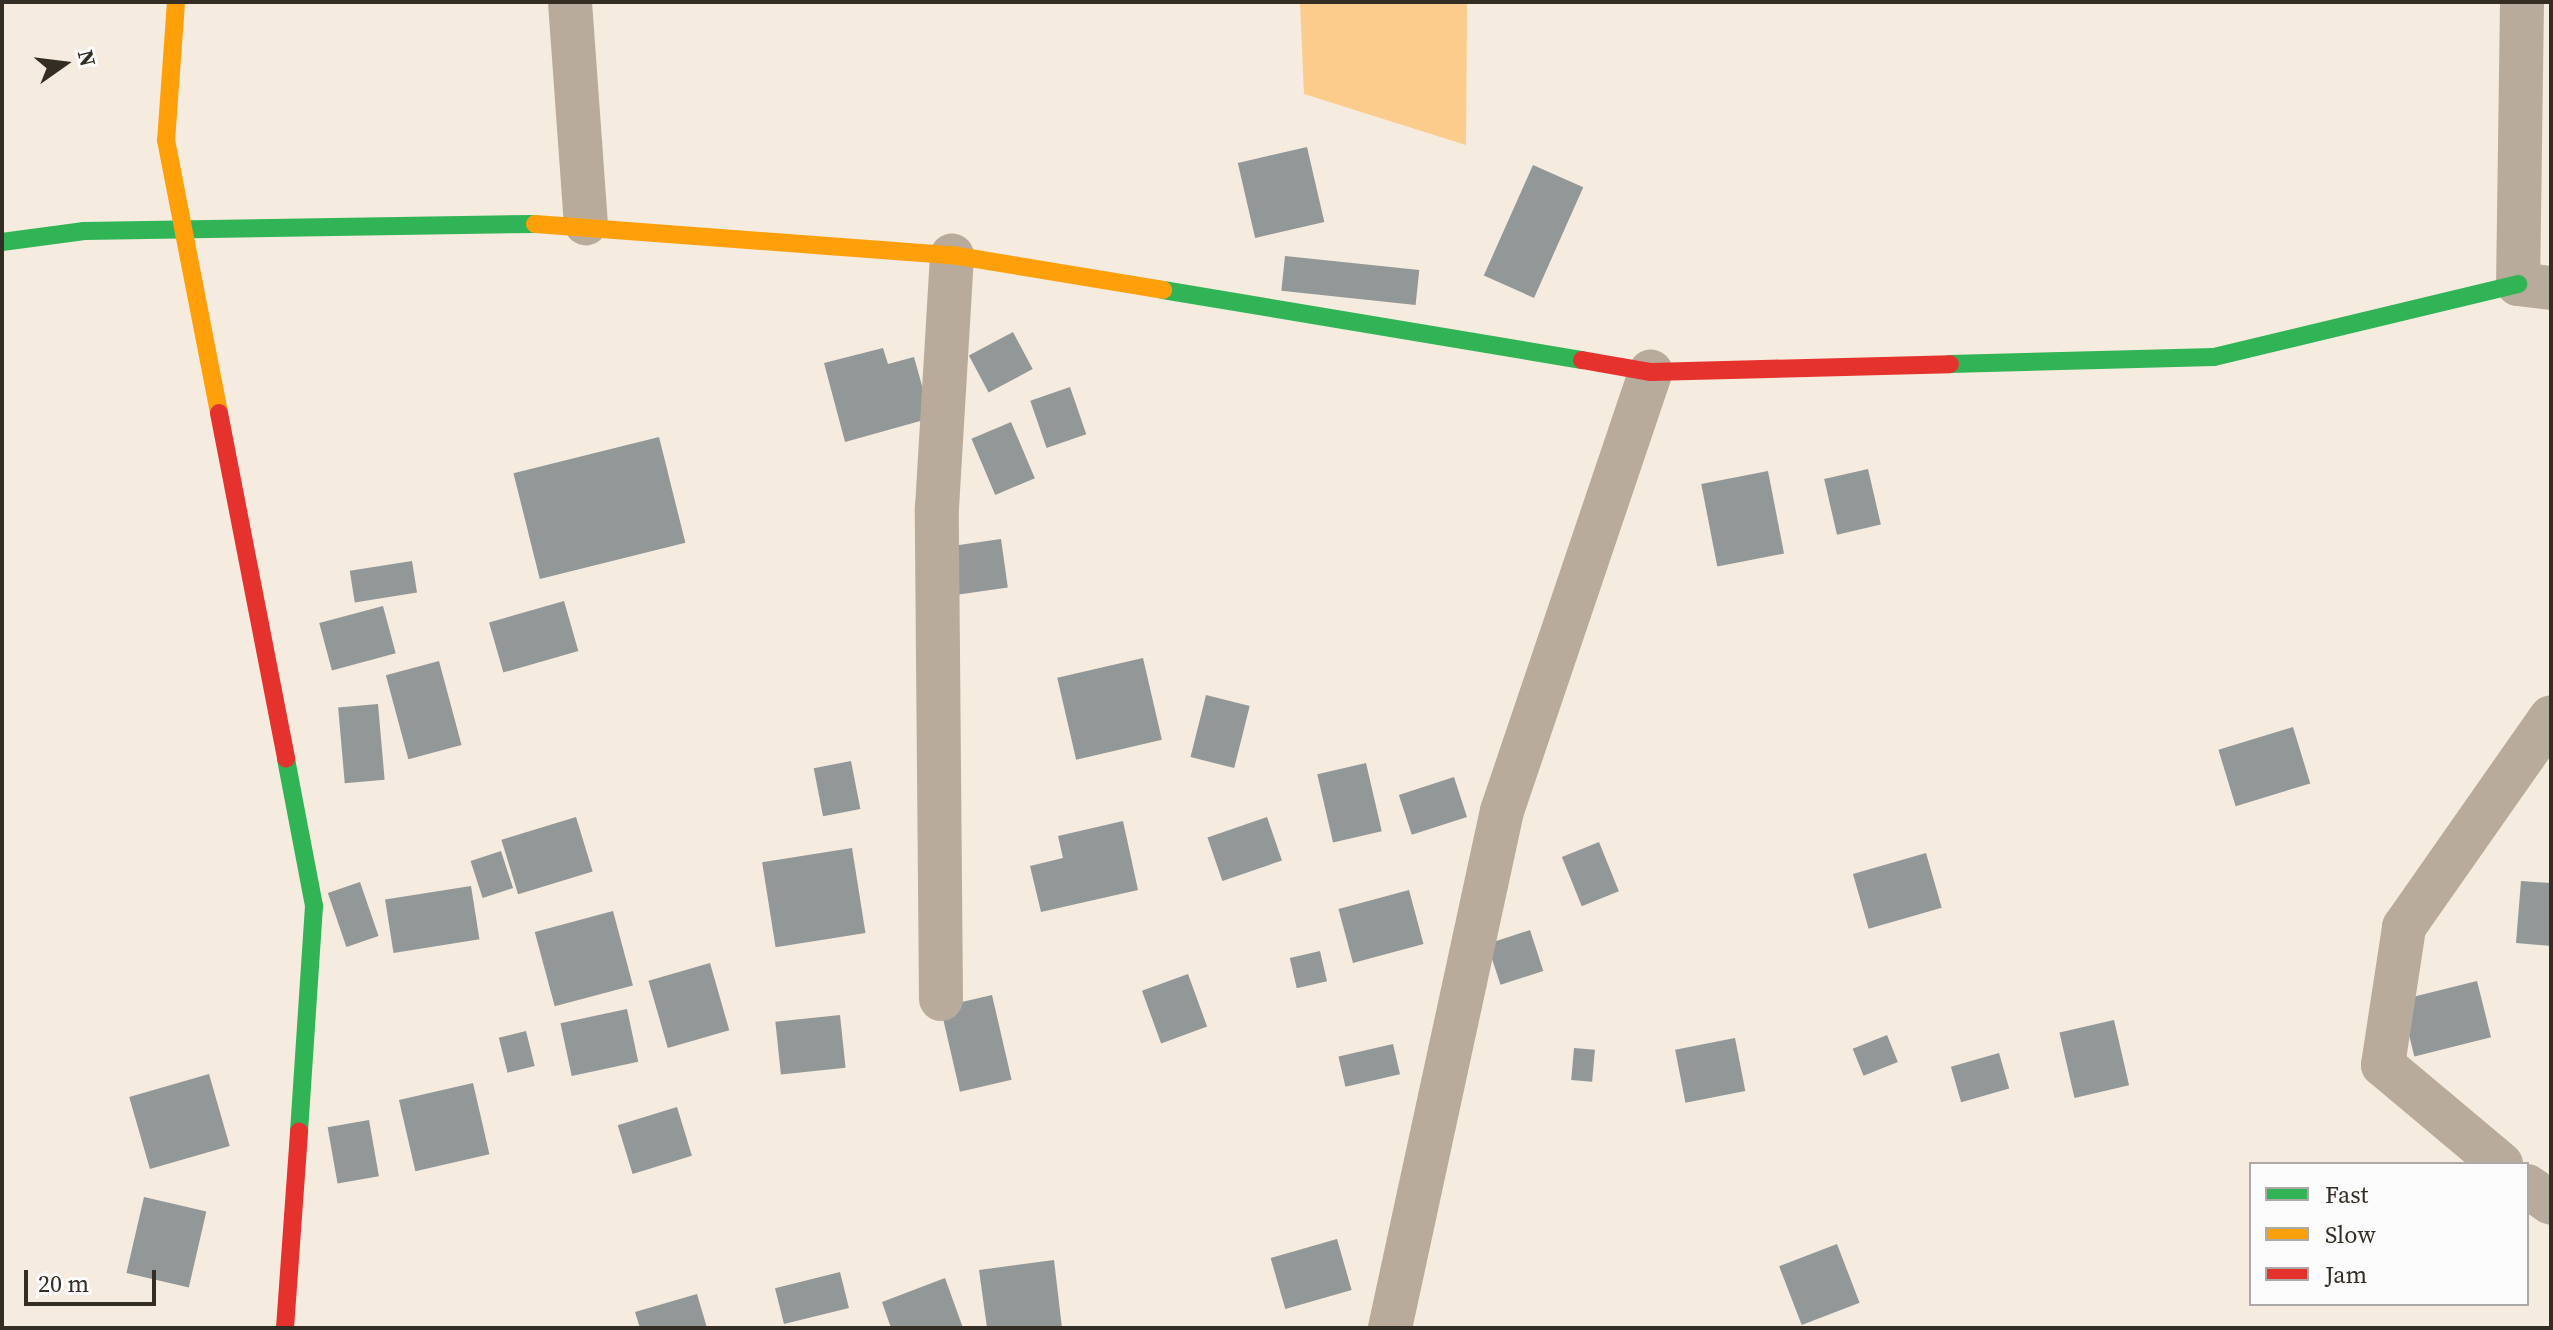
<!DOCTYPE html>
<style>
body{margin:0}
#map{position:relative;width:2553px;height:1330px;overflow:hidden;background:#f5ebde;font-family:"Source Serif 4",serif}
div>[style]{position:absolute}
[style*='--x']{left:calc(var(--x)*1px);top:calc(var(--y)*1px);width:calc(var(--w)*1px);rotate:calc(var(--a)*1deg)}
.water>*{inset:0;background:#fbcc8c}
.building>*{inset:0;background:#929898;transform-origin:0 0}
.street>*{height:44px;margin:-22px;padding:0 22px;transform-origin:22px;border-radius:22px;background:#b9ab9b}
.fast>*{height:18px;margin:-9px;padding:0 9px;transform-origin:9px;border-radius:9px;background:#30b455}
.slow>*{height:18px;margin:-9px;padding:0 9px;transform-origin:9px;border-radius:9px;background:#ff9f0a}
.jam>*{height:18px;margin:-9px;padding:0 9px;transform-origin:9px;border-radius:9px;background:#e5322d}
span{translate:-50% -50%;white-space:nowrap;text-align:center;line-height:1.15;-webkit-text-stroke:8px #fcfcfc;paint-order:stroke}
.frame{position:absolute;inset:0;border:4px solid #342d24;pointer-events:none}
.legend{position:absolute;left:2249px;top:1162px;width:280px;height:144px;box-sizing:border-box;background:#fcfcfc;border:2px solid #aca9a6;margin:0;padding:10px 14px;list-style:none;font-size:24px;color:#342d24}
.legend li{display:flex;align-items:center;gap:16px;height:40px}
.legend b{width:40px;border:2px solid #aca9a6}
.north{position:absolute;left:24px;top:24px;width:80px;height:80px;-webkit-text-stroke:6px #fcfcfc;paint-order:stroke;rotate:76deg;font-size:22px;font-weight:700;line-height:32px;text-align:center;color:#342d24}
.north::after{content:'';display:block;margin:auto;width:28px;height:36px;background:#342d24;clip-path:polygon(50% 0,100% 100%,50% 72%,0 100%)}
.scale{position:absolute;left:24px;top:1270px;width:132px;height:36px;box-sizing:border-box;border:4px solid #342d24;border-top:0;padding-left:10px;font-size:24px;line-height:28px;white-space:nowrap;color:#342d24;-webkit-text-stroke:6px #fcfcfc;paint-order:stroke}
</style>
<div id="map">
<div class="water">
<div style="clip-path:polygon(1300px 2px,1467px 2px,1466px 145px,1304px 94px)"></div>
</div>
<div class="building">
<div style="left:1307px;top:147px;width:77px;height:71px;rotate:77deg"></div>
<div style="left:1533px;top:165px;width:55px;height:121px;rotate:24deg"></div>
<div style="left:1285px;top:256px;width:135px;height:35px;rotate:6deg"></div>
<div style="left:1013px;top:332px;width:42px;height:50px;rotate:62deg"></div>
<div style="clip-path:polygon(883px 348px,888px 364px,914px 357px,931px 418px,845px 442px,824px 363px)"></div>
<div style="left:1070px;top:387px;width:50px;height:42px;rotate:71deg"></div>
<div style="left:1011px;top:422px;width:61px;height:43px;rotate:67deg"></div>
<div style="left:659px;top:437px;width:109px;height:150px;rotate:76deg"></div>
<div style="left:1868px;top:469px;width:57px;height:45px;rotate:77deg"></div>
<div style="left:1768px;top:471px;width:84px;height:68px;rotate:79deg"></div>
<div style="left:1001px;top:539px;width:49px;height:53px;rotate:82deg"></div>
<div style="left:412px;top:561px;width:32px;height:63px;rotate:81deg"></div>
<div style="left:564px;top:601px;width:52px;height:78px;rotate:74deg"></div>
<div style="left:383px;top:606px;width:49px;height:66px;rotate:75deg"></div>
<div style="left:1143px;top:658px;width:84px;height:88px;rotate:77deg"></div>
<div style="left:439px;top:661px;width:87px;height:55px;rotate:75deg"></div>
<div style="left:1206px;top:695px;width:45px;height:64px;rotate:14deg"></div>
<div style="left:378px;top:704px;width:76px;height:40px;rotate:85deg"></div>
<div style="left:2293px;top:727px;width:59px;height:78px;rotate:73deg"></div>
<div style="left:851px;top:761px;width:49px;height:38px;rotate:79deg"></div>
<div style="left:1366px;top:763px;width:70px;height:50px;rotate:77deg"></div>
<div style="left:1454px;top:777px;width:42px;height:58px;rotate:72deg"></div>
<div style="left:576px;top:817px;width:57px;height:78px;rotate:73deg"></div>
<div style="left:1267px;top:817px;width:46px;height:63px;rotate:71deg"></div>
<div style="clip-path:polygon(1123px 821px,1138px 890px,1041px 912px,1030px 866px,1063px 858px,1058px 836px)"></div>
<div style="left:1599px;top:842px;width:53px;height:40px;rotate:68deg"></div>
<div style="left:852px;top:848px;width:86px;height:91px;rotate:81deg"></div>
<div style="left:501px;top:851px;width:39px;height:32px;rotate:72deg"></div>
<div style="left:1926px;top:853px;width:57px;height:76px;rotate:74deg"></div>
<div style="clip-path:polygon(2521px 881px,2551px 883px,2551px 946px,2516px 943px)"></div>
<div style="left:360px;top:882px;width:57px;height:34px;rotate:71deg"></div>
<div style="left:471px;top:886px;width:54px;height:87px;rotate:81deg"></div>
<div style="left:1409px;top:890px;width:56px;height:73px;rotate:75deg"></div>
<div style="left:613px;top:911px;width:77px;height:81px;rotate:75deg"></div>
<div style="left:1530px;top:930px;width:43px;height:45px;rotate:72deg"></div>
<div style="left:1320px;top:951px;width:31px;height:31px;rotate:77deg"></div>
<div style="left:710px;top:963px;width:70px;height:64px;rotate:74deg"></div>
<div style="left:1188px;top:974px;width:56px;height:49px;rotate:70deg"></div>
<div style="left:2477px;top:981px;width:58px;height:79px;rotate:76deg"></div>
<div style="left:992px;top:995px;width:87px;height:53px;rotate:77deg"></div>
<div style="left:627px;top:1009px;width:54px;height:68px;rotate:78deg"></div>
<div style="left:840px;top:1015px;width:53px;height:65px;rotate:84deg"></div>
<div style="left:2114px;top:1020px;width:67px;height:56px;rotate:77deg"></div>
<div style="left:526px;top:1031px;width:36px;height:28px;rotate:76deg"></div>
<div style="left:1887px;top:1035px;width:29px;height:37px;rotate:68deg"></div>
<div style="left:1735px;top:1038px;width:54px;height:61px;rotate:79deg"></div>
<div style="left:1393px;top:1044px;width:31px;height:56px;rotate:77deg"></div>
<div style="left:1574px;top:1048px;width:21px;height:32px;rotate:5deg"></div>
<div style="left:1999px;top:1053px;width:37px;height:50px;rotate:74deg"></div>
<div style="left:209px;top:1074px;width:75px;height:83px;rotate:74deg"></div>
<div style="left:473px;top:1083px;width:73px;height:76px;rotate:77deg"></div>
<div style="left:677px;top:1107px;width:51px;height:62px;rotate:73deg"></div>
<div style="left:369px;top:1120px;width:57px;height:42px;rotate:80deg"></div>
<div style="left:144px;top:1197px;width:64px;height:78px;rotate:13deg"></div>
<div style="left:1337px;top:1239px;width:53px;height:69px;rotate:74deg"></div>
<div style="left:1837px;top:1244px;width:63px;height:62px;rotate:69deg"></div>
<div style="clip-path:polygon(1054px 1260px,1062px 1328px,987px 1328px,979px 1270px)"></div>
<div style="left:840px;top:1272px;width:37px;height:67px;rotate:76deg"></div>
<div style="clip-path:polygon(945px 1278px,963px 1328px,891px 1328px,882px 1302px)"></div>
<div style="clip-path:polygon(697px 1294px,707px 1328px,640px 1328px,635px 1312px)"></div>
</div>
<div class="street">
<div style="--x:570;--y:2;--w:222;--a:85.9"></div>
<div style="--x:2522;--y:2;--w:282;--a:90.8"></div>
<div style="--x:2518;--y:284;--w:33;--a:7"></div>
<div style="--x:941;--y:999;--w:491;--a:-90.5"></div>
<div style="--x:937;--y:508;--w:253;--a:-86.6"></div>
<div style="--x:2501;--y:1164;--w:154;--a:-140"></div>
<div style="--x:2383;--y:1065;--w:140;--a:-81.3"></div>
<div style="--x:2404;--y:927;--w:256;--a:-55"></div>
<div style="--x:2527;--y:1186;--w:29;--a:35"></div>
<div style="--x:1390;--y:1328;--w:529;--a:-77.78"></div>
<div style="--x:1502;--y:811;--w:464;--a:-71.3"></div>
</div>
<div class="fast">
<div style="--x:2;--y:242;--w:83;--a:-7.6"></div>
<div style="--x:84;--y:231;--w:451;--a:-0.9"></div>
<div style="--x:1163;--y:290;--w:425;--a:9.5"></div>
<div style="--x:1950;--y:364;--w:264;--a:-1.5"></div>
<div style="--x:2214;--y:357;--w:313;--a:-13.5"></div>
<div style="--x:286;--y:759;--w:150;--a:79.2"></div>
<div style="--x:314;--y:906;--w:225;--a:93.8"></div>
</div>
<div class="slow">
<div style="--x:176;--y:2;--w:138;--a:94.1"></div>
<div style="--x:166;--y:140;--w:278;--a:79"></div>
<div style="--x:535;--y:224;--w:418;--a:4.3"></div>
<div style="--x:952;--y:255;--w:214;--a:9.4"></div>
</div>
<div class="jam">
<div style="--x:1582;--y:360;--w:70;--a:9.9"></div>
<div style="--x:1651;--y:372;--w:299;--a:-1.5"></div>
<div style="--x:219;--y:413;--w:352;--a:79"></div>
<div style="--x:285;--y:1328;--w:197;--a:-85.9"></div>
</div>
<div class="frame"></div>
<ul class="legend">
<li><b style="height:10px;background:#30b455"></b>Fast</li>
<li><b style="height:10px;background:#ff9f0a"></b>Slow</li>
<li><b style="height:10px;background:#e5322d"></b>Jam</li>
</ul>
<div class="north">N</div>
<div class="scale">20 m</div>
</div>
